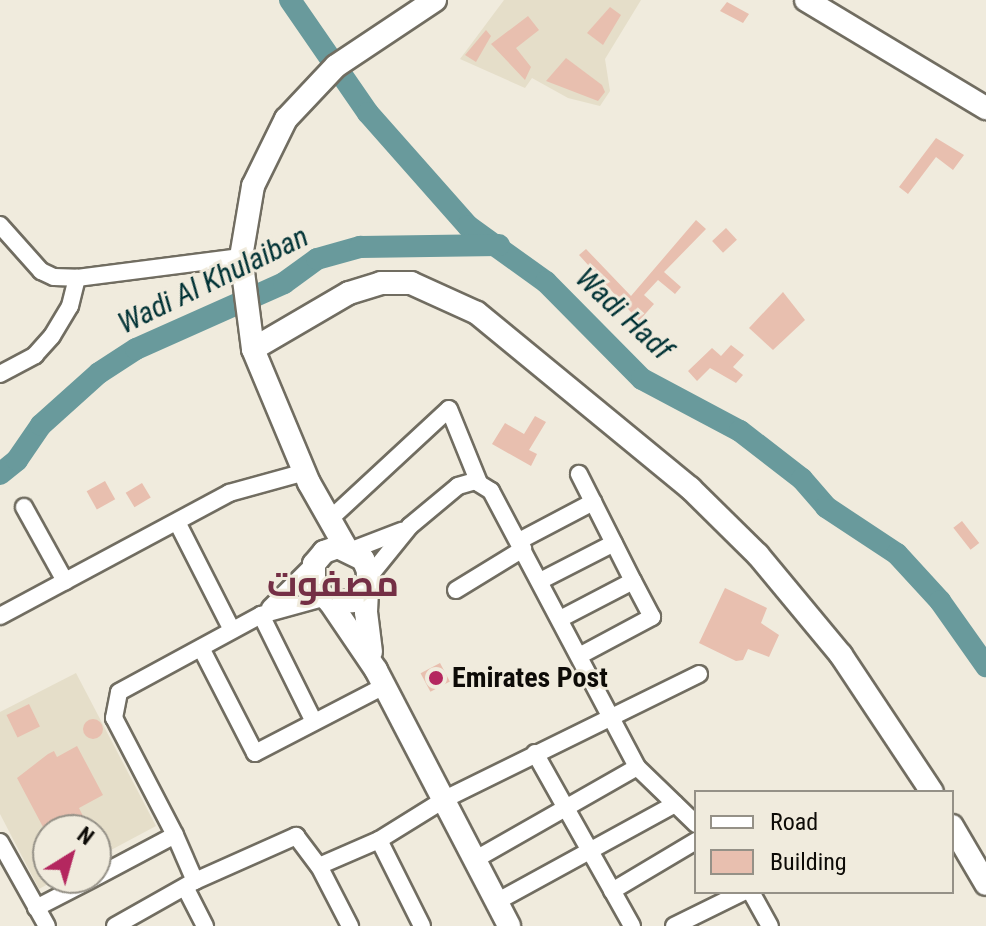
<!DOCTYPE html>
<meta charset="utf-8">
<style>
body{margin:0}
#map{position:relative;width:986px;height:926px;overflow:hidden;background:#f0ebdd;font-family:"Roboto Condensed",Cairo,sans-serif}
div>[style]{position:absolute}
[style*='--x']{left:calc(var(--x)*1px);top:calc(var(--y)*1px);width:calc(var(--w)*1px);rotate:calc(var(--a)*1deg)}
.built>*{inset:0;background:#e5dec9}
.river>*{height:22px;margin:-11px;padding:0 11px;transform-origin:11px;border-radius:11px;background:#699a9c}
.building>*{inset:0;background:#e8bfaf;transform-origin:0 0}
.round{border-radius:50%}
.roads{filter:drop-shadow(2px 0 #716d61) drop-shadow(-2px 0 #716d61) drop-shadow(0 2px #716d61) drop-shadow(0 -2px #716d61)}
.street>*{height:16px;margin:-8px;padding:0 8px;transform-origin:8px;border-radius:8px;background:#fff}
.secondary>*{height:22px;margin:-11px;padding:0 11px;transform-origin:11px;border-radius:11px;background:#fff}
.dots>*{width:22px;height:22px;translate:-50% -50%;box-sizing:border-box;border:4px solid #f0ebdd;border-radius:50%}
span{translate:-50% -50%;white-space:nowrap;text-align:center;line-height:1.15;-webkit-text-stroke:6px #f0ebdd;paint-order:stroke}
.poi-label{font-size:28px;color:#0d0b07;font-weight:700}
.left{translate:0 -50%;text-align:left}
.water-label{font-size:30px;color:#003235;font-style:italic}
.district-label{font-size:36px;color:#742f45;font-weight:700}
.legend{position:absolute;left:694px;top:790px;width:260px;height:104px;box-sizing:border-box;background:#f0ebdd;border:2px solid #959187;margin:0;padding:10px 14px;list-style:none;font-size:24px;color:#0d0b07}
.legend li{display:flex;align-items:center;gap:16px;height:40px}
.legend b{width:40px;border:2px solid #959187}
.north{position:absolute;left:32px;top:814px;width:80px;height:80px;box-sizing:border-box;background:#f0ebdd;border:2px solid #959187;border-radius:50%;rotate:37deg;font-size:22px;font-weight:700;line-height:32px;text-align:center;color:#0d0b07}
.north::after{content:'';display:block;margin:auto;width:28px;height:36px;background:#b4275f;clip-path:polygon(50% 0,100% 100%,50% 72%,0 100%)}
</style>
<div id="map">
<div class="built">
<div style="clip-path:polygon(504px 0,641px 0,605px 59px,610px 91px,600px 106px,568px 98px,532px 78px,525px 88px,460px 59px)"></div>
<div style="clip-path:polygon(76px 673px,156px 826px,96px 858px,96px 830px,48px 830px,48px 878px,59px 878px,39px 889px,0 814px,0 712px)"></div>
</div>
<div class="river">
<div style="--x:290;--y:0;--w:137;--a:55.4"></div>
<div style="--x:368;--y:113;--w:151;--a:48.5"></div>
<div style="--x:468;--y:226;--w:96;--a:35.7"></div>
<div style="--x:546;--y:282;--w:136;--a:45.3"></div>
<div style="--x:642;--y:379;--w:111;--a:28"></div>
<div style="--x:740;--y:431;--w:78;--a:37.7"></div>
<div style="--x:802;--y:479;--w:37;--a:49"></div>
<div style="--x:826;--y:507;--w:85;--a:33.5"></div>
<div style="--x:897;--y:554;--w:64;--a:47.5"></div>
<div style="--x:940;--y:601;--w:80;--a:54.7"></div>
<div style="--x:0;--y:474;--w:22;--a:-39"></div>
<div style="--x:17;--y:460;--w:42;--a:-55.6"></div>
<div style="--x:41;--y:425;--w:78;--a:-41.9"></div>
<div style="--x:99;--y:373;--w:44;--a:-33"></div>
<div style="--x:136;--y:349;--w:162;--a:-24"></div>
<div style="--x:284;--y:283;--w:41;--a:-36"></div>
<div style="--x:317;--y:259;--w:45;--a:-15.6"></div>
<div style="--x:360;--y:247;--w:139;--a:-0.8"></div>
</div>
<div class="building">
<div style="clip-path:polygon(727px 2px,749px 14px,743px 23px,720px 11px)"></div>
<div style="clip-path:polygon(610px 7px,621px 15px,603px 45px,587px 33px)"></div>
<div style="clip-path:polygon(528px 16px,539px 30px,516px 48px,531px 67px,525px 80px,491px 44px)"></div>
<div style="clip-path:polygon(486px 30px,491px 36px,476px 62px,465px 55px)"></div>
<div style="clip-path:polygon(566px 58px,602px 85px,605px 92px,598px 101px,546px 81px)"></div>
<div style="clip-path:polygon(936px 138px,964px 155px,953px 170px,936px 157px,908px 194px,899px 187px)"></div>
<div style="clip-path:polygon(696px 220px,706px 229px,664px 272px,681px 287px,675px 294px,658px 280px,644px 295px,654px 304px,639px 321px,579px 255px,586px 249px,631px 296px)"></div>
<div style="left:726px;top:228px;width:16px;height:19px;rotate:47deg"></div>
<div style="clip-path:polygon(783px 292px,805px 320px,773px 350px,749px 328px)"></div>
<div style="clip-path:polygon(731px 345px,744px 355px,733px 367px,743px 375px,736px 383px,710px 368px,697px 381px,688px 371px,712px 348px,721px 356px)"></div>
<div style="clip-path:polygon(535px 416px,546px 422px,529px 450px,537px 454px,531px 466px,492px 444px,505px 423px,524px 434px)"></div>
<div style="left:105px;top:481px;width:21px;height:21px;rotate:61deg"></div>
<div style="left:142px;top:483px;width:17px;height:19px;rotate:59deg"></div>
<div style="left:962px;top:521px;width:28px;height:11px;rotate:52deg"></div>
<div style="clip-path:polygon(725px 588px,767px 608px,761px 623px,779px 635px,769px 657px,748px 649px,743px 660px,736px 661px,699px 643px)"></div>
<div style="left:440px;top:663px;width:21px;height:22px;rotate:62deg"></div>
<div style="left:29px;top:704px;width:25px;height:25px;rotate:64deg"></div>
<div class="round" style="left:83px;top:719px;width:20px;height:20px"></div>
<div style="clip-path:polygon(77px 746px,103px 795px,79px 808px,86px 822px,73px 829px,66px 815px,43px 827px,17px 778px,48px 754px,54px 751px,57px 757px)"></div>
</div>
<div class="roads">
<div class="street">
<div style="--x:0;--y:225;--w:62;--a:48.3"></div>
<div style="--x:41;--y:271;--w:14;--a:25"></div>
<div style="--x:54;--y:277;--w:23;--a:2"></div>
<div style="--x:77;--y:278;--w:165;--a:-7.3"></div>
<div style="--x:0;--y:374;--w:40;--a:-28"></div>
<div style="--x:35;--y:355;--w:25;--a:-48"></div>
<div style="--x:52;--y:336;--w:35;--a:-59"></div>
<div style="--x:70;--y:306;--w:29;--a:-76"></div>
<div style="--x:24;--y:507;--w:85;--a:61"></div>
<div style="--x:329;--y:520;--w:163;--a:-42.8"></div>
<div style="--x:449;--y:409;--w:80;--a:67.9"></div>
<div style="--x:177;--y:522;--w:121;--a:63"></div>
<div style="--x:519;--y:541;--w:84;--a:-27.8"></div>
<div style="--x:352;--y:550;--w:53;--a:-21.2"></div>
<div style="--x:368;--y:578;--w:67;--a:-51.1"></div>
<div style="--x:410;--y:526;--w:62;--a:-39.8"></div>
<div style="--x:458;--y:486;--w:18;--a:-16"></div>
<div style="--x:475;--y:481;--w:19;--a:32"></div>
<div style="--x:491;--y:491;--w:312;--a:62.1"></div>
<div style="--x:637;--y:767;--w:82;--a:44"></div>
<div style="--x:540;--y:581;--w:83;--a:-27.2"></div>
<div style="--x:456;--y:590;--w:79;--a:-31.5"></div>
<div style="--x:270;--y:608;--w:62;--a:-45"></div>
<div style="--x:261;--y:615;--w:119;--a:63.6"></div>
<div style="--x:0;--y:616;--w:260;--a:-28.2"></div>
<div style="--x:229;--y:493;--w:79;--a:-15.4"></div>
<div style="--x:560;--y:619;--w:82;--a:-27.5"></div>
<div style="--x:633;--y:581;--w:120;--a:-116.8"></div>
<div style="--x:201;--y:648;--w:118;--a:62.8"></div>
<div style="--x:255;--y:753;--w:145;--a:-27.4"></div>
<div style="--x:579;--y:656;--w:83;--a:-28.1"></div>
<div style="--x:652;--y:617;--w:41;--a:-117.8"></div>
<div style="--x:535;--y:753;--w:198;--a:60.7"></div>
<div style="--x:175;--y:835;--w:50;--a:66.5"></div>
<div style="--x:379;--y:840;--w:96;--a:63.4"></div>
<div style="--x:0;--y:842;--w:96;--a:60.8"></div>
<div style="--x:476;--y:859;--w:185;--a:-29.7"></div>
<div style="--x:319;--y:866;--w:65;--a:-23.4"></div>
<div style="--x:379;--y:840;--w:78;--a:-31.8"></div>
<div style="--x:445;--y:799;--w:283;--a:-26.2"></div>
<div style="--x:96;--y:877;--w:89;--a:-28"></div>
<div style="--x:175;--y:835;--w:132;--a:-117.5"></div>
<div style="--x:114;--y:718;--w:26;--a:-79"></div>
<div style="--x:119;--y:692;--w:162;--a:-28.5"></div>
<div style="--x:261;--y:615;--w:64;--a:-15.3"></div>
<div style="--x:185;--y:887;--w:44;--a:62.9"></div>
<div style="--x:612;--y:891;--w:98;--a:-30.8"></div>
<div style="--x:751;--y:892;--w:39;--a:61"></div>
<div style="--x:498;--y:901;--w:202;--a:-28.7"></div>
<div style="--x:36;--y:908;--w:65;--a:-27.3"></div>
<div style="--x:115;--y:926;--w:92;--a:-29.4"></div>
<div style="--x:195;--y:881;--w:111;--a:-24"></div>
<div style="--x:296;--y:836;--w:38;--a:53"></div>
<div style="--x:319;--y:866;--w:68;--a:62.7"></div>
<div style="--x:674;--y:926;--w:77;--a:-26.2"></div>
</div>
<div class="secondary">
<div style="--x:806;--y:0;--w:210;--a:31"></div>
<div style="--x:253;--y:349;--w:111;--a:-30.3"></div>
<div style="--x:349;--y:293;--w:34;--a:-17"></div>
<div style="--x:381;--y:283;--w:30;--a:0"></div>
<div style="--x:411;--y:283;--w:72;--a:24.4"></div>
<div style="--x:477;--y:313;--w:276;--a:39.4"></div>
<div style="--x:690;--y:488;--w:95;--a:44.6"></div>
<div style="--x:758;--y:555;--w:130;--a:50.3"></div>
<div style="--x:841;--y:655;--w:164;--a:56.4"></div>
<div style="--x:346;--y:548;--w:75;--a:-119.6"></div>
<div style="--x:309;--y:483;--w:145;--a:-112.7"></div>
<div style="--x:253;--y:349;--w:93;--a:-97.4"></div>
<div style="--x:241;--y:257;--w:72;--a:-80.4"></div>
<div style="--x:253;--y:186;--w:75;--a:-63.8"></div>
<div style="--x:286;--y:119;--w:73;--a:-46.7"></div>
<div style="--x:336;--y:66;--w:119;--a:-33.7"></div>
<div style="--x:367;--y:584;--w:23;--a:131"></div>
<div style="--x:352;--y:601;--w:22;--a:177"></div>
<div style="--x:330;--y:602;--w:22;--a:-137"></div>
<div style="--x:314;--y:587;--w:23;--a:-90"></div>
<div style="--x:314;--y:564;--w:16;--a:-50"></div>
<div style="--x:324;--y:552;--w:15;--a:-20"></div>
<div style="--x:338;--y:547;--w:28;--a:26"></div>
<div style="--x:363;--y:559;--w:13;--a:67"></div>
<div style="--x:368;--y:571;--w:41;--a:92.8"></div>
<div style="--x:366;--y:612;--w:40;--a:82.9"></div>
<div style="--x:330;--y:602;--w:82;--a:55.9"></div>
<div style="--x:376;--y:670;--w:288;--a:62.5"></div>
<div style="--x:952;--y:826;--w:67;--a:59.6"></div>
</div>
</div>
<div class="dots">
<div style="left:436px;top:678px;background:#b4275f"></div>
</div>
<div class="poi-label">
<span class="left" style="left:452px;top:678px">Emirates Post</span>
</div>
<div class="water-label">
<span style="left:213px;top:280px;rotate:-26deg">Wadi Al Khulaiban</span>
<span style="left:624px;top:314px;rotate:43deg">Wadi Hadf</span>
</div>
<div class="district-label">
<span style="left:333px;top:585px">مصفوت</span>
</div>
<ul class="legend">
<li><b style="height:10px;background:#fff"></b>Road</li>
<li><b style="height:22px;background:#e8bfaf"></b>Building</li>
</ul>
<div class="north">N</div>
</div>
